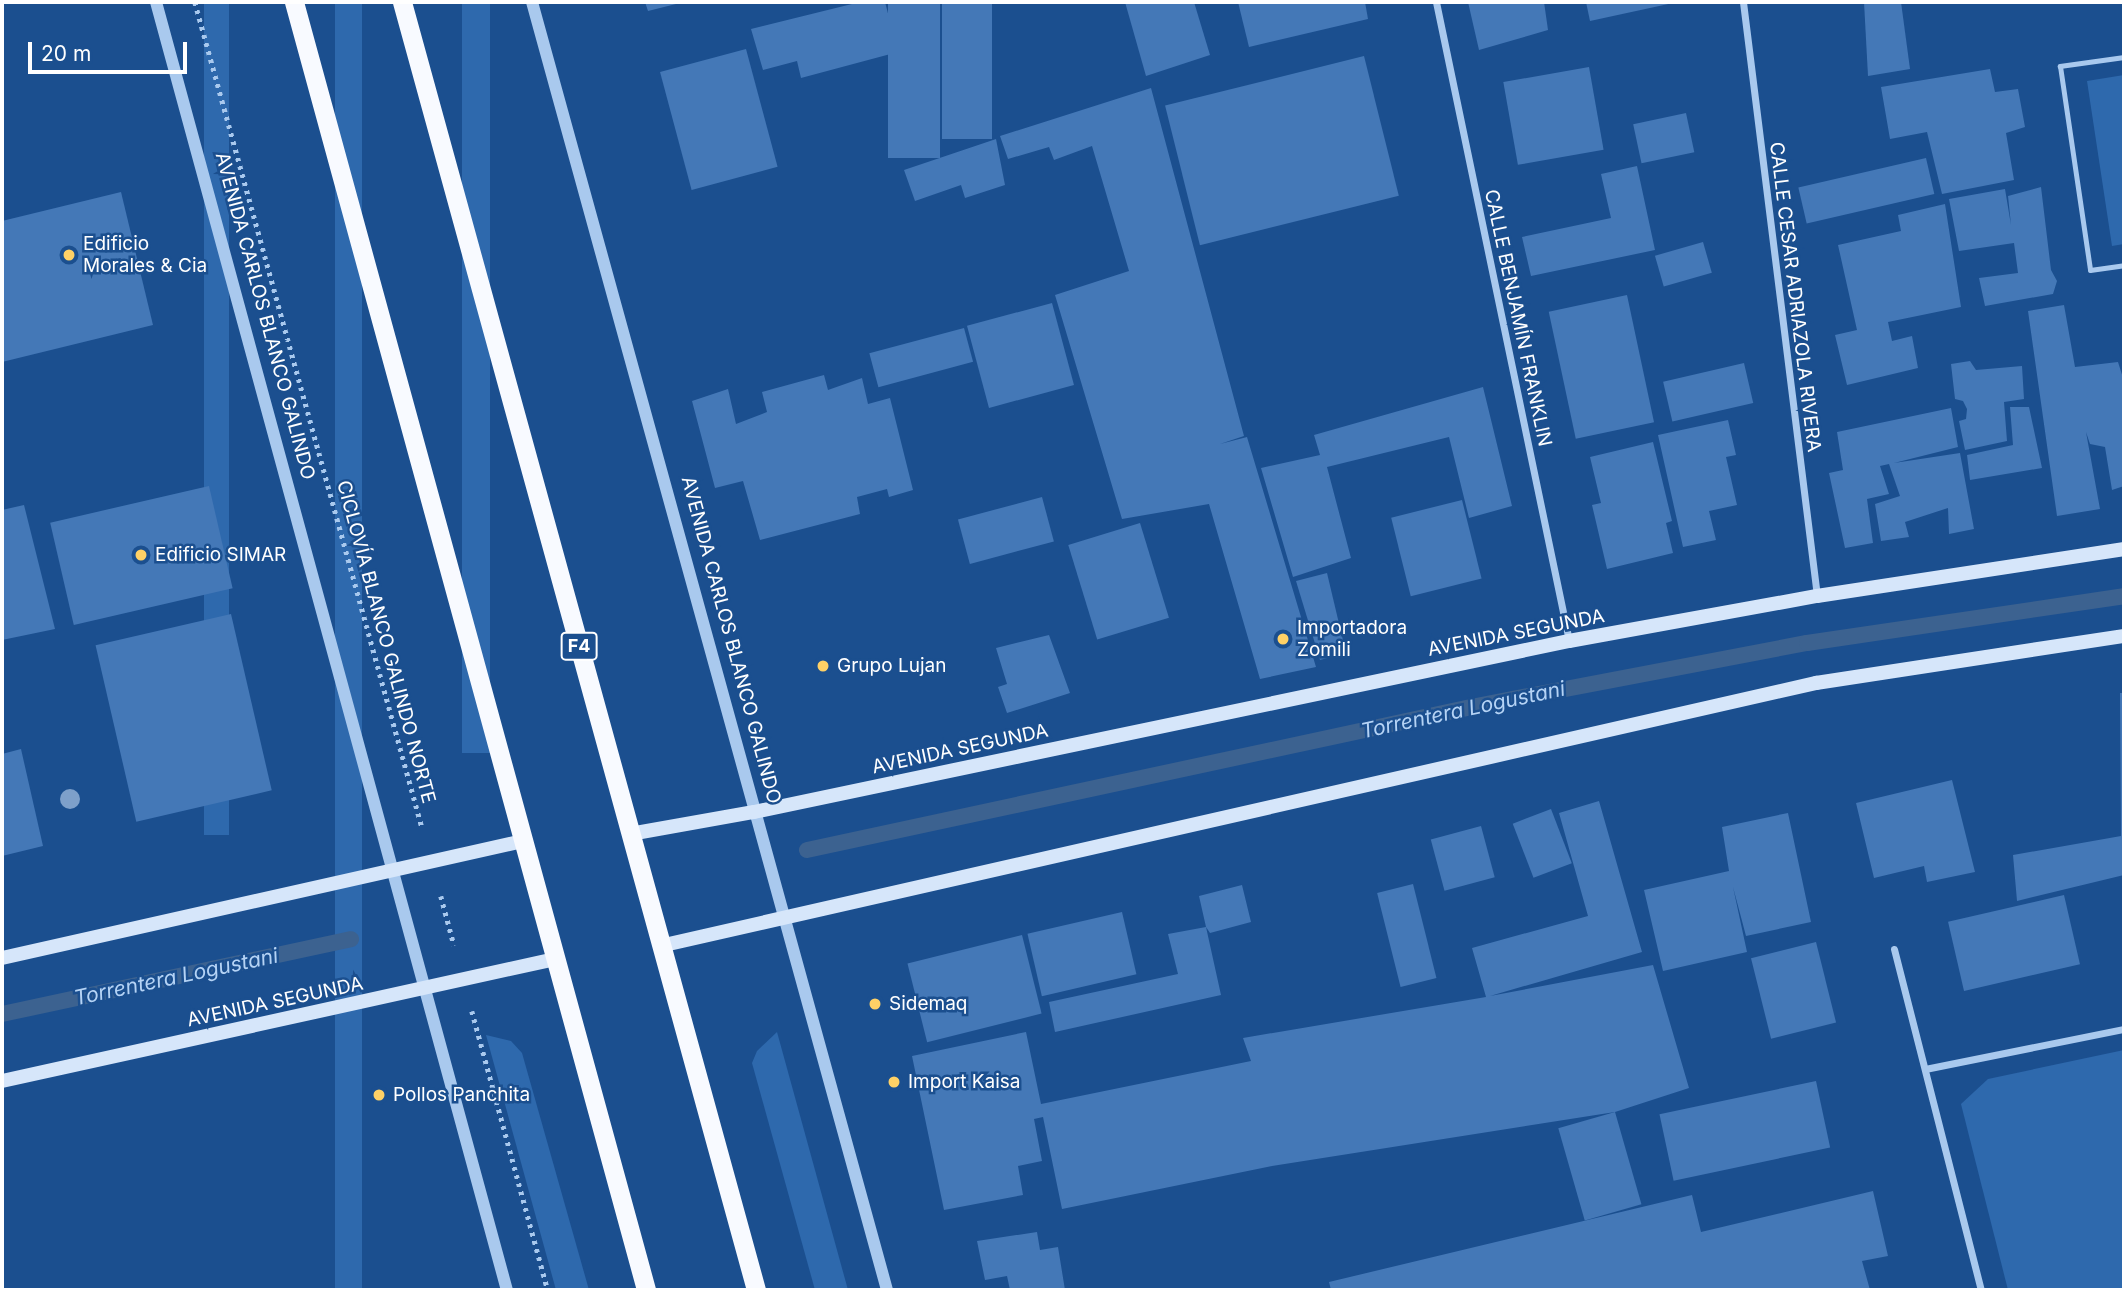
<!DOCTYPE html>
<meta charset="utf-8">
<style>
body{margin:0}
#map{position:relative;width:2126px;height:1292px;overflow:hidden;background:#1b4f8f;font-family:Inter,sans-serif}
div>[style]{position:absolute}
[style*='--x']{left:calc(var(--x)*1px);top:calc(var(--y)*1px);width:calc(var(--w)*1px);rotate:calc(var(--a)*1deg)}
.green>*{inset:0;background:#2e69ad;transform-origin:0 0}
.stream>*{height:16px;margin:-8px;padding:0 8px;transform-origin:8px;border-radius:8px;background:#3c6290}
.building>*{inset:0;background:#4478b7;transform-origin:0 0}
.path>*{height:4.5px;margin-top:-2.25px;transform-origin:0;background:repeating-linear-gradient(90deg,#a9c9ee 0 3.5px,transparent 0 8.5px)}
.service>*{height:5px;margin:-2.5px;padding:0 2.5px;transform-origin:2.5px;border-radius:2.5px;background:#a9c9ee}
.minor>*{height:7px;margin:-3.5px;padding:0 3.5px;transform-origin:3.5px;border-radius:3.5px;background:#a9c9ee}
.tertiary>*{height:12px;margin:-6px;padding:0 6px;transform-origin:6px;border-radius:6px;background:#a9c9ee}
.secondary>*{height:14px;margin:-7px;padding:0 7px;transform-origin:7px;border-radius:7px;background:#d6e6fa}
.trunk>*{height:19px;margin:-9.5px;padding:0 9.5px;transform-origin:9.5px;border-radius:9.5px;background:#f8faff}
.trees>*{width:20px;height:20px;margin:-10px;border-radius:50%;background:#7ea0ca}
.dots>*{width:19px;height:19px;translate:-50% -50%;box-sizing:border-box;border:4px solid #1b4f8f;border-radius:50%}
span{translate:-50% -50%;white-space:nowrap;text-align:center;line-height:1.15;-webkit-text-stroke:5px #1b4f8f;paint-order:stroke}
.shield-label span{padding:2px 5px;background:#1b4f8f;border:2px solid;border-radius:5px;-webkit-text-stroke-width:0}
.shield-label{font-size:18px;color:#fff;font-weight:700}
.poi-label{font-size:19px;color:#fff}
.left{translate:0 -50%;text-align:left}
.street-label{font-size:19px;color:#fff}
.water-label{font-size:21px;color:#b5d3f5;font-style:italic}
.frame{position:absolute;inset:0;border:4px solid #fff;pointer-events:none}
.scale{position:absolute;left:28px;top:42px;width:159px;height:32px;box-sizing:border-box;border:4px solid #fff;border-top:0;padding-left:9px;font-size:21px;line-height:24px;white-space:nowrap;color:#fff;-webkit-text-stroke:5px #1b4f8f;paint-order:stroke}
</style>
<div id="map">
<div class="green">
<div style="left:204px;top:2px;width:25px;height:833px"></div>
<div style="left:335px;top:2px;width:27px;height:1336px"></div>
<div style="left:462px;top:2px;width:28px;height:751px"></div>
<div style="clip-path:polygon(2124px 75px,2124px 244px,2112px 246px,2087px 81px)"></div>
<div style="clip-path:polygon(777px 1032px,848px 1290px,815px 1290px,752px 1063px,757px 1051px)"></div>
<div style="clip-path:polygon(486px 1035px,511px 1041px,522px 1053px,589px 1290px,556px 1290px)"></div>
<div style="clip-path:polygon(2124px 1050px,2124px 1290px,2008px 1290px,1961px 1104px,1988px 1079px)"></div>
</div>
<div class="stream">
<div style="--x:807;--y:850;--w:679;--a:-12.15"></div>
<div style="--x:1471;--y:707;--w:342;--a:-10.8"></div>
<div style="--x:1807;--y:643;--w:320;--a:-8.4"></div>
<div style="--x:2;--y:1014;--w:357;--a:-12.1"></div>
</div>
<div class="building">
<div style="clip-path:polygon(645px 2px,680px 2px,680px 3px,648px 11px)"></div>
<div style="clip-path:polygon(860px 2px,885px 2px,898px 52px,801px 78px,797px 61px,763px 70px,751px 29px)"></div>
<div style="left:888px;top:2px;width:52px;height:156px"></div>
<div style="left:942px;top:2px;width:50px;height:137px"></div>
<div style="clip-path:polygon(1125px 2px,1194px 2px,1210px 55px,1146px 76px)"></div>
<div style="clip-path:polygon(1238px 2px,1365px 2px,1368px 19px,1249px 47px)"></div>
<div style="clip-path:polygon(1468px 2px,1544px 2px,1548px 30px,1479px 50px)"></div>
<div style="clip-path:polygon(1586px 2px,1673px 2px,1673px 3px,1590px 21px)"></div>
<div style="clip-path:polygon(1864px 2px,1901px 2px,1910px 69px,1868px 76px)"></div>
<div style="left:746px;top:49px;width:122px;height:89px;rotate:75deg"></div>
<div style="left:1364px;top:56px;width:144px;height:205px;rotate:76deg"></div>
<div style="left:1589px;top:67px;width:84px;height:87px;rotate:80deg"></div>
<div style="clip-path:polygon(1990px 69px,1995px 92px,2018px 89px,2025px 127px,2006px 133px,2014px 180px,1942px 194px,1927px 132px,1890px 139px,1881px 87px)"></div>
<div style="clip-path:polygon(1151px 88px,1244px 436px,1220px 444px,1247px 437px,1316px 667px,1260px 679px,1209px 504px,1122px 519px,1055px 295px,1129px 271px,1092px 146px,1054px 160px,1049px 147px,1008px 159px,1000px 136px)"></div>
<div style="left:1686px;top:113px;width:40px;height:54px;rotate:78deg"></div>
<div style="clip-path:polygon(996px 139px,1005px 185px,965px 198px,961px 185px,915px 201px,904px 170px)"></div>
<div style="left:1926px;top:158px;width:37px;height:131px;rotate:77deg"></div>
<div style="clip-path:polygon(1637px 166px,1655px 250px,1531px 276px,1522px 237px,1611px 218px,1601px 174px)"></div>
<div style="clip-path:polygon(2041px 187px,2051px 270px,2057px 281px,2053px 294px,1985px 306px,1979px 278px,2018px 273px,2014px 243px,1959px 251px,1949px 199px,2005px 189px,2011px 225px,2008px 196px)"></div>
<div style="clip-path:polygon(121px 192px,153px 325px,2px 362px,2px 221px)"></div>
<div style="clip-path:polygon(1945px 204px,1961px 307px,1888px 322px,1892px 341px,1912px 336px,1918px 368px,1847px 385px,1835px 335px,1857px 330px,1838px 245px,1901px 231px,1898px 215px)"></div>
<div style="left:1703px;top:242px;width:32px;height:50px;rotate:74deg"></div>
<div style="left:1627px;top:295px;width:130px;height:80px;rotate:78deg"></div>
<div style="left:1052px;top:303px;width:85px;height:88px;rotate:75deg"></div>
<div style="clip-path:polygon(2064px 305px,2075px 367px,2118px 362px,2124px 381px,2124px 486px,2112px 490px,2105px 447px,2090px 444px,2086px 432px,2100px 509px,2057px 516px,2028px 311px)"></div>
<div style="left:964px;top:328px;width:35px;height:98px;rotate:75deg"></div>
<div style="clip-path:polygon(1970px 361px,1976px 370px,2022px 366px,2024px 399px,2004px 402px,2007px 441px,1965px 450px,1959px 421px,1966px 419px,1967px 409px,1963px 401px,1955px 399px,1951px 364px)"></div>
<div style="left:1744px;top:363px;width:41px;height:83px;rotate:77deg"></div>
<div style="clip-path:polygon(824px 375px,828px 390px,862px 378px,868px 404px,890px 398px,913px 490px,889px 497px,887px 489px,857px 497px,860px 514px,760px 540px,743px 481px,715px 488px,692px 401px,728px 389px,736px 424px,767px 412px,762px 392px)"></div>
<div style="clip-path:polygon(1483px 387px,1512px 506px,1469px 518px,1449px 437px,1327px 467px,1351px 558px,1293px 577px,1261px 468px,1320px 455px,1314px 435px)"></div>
<div style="clip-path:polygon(2010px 407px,2029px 407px,2042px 468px,1970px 480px,1967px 455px,2013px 445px)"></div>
<div style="clip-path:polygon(1951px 408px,1958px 447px,1894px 463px,1960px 453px,1974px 529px,1949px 534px,1948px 508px,1905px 522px,1909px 537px,1881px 541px,1875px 504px,1900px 496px,1889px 464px,1880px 466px,1889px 494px,1867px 499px,1873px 543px,1845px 548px,1829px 473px,1843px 470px,1837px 432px)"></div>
<div style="clip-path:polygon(1728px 420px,1736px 455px,1726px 457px,1737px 505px,1709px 511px,1716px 540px,1683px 547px,1658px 435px)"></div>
<div style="clip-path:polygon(1653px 442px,1672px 521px,1666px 523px,1673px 553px,1607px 569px,1592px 505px,1601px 503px,1590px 457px)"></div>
<div style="left:209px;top:486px;width:105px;height:163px;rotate:77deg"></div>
<div style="left:1042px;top:497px;width:46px;height:87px;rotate:75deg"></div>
<div style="left:1462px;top:500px;width:81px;height:73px;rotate:76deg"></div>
<div style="clip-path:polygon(24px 505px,55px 629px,2px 640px,2px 510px)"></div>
<div style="left:1140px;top:523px;width:99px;height:75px;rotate:73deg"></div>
<div style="clip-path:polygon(1327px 573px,1346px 653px,1320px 660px,1296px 581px)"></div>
<div style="left:231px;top:614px;width:181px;height:139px;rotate:77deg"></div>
<div style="clip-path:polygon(1049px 635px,1070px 693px,1007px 713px,998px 687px,1007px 684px,996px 648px)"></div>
<div style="clip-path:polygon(2120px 693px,2124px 693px,2124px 875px,2017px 901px,2013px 855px,2121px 836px)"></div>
<div style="clip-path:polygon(21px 749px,43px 846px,2px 856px,2px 754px)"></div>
<div style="clip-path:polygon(1952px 780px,1975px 872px,1927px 882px,1924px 866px,1874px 878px,1856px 803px)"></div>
<div style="clip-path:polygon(1599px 801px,1642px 952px,1490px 996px,1653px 965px,1689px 1088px,1615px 1112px,1272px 1166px,1062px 1209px,1043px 1117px,1034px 1119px,1042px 1161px,1018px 1166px,1023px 1195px,944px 1210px,912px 1056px,1026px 1032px,1041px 1104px,1251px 1061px,1243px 1038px,1486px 997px,1472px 948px,1588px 916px,1559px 813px)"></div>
<div style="left:1551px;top:809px;width:58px;height:41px;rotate:69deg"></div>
<div style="clip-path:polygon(1788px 813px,1811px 922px,1746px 936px,1733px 887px,1747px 952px,1663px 971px,1644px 890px,1729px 871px,1722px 827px)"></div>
<div style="left:1481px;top:826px;width:53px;height:52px;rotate:75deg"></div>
<div style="left:1413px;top:884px;width:97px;height:37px;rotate:76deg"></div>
<div style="clip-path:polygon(1242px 885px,1251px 922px,1210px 933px,1206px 927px,1221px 995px,1055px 1032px,1049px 1002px,1178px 974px,1168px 934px,1206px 927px,1199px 896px)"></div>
<div style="left:2064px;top:895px;width:71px;height:119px;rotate:77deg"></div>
<div style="left:1122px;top:912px;width:64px;height:97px;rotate:77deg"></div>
<div style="left:1022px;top:935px;width:81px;height:118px;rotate:76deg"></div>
<div style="left:1816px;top:942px;width:83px;height:67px;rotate:76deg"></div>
<div style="left:1816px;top:1081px;width:68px;height:160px;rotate:78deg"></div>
<div style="left:1615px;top:1112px;width:96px;height:59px;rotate:74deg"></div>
<div style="clip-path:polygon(1873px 1191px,1888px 1256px,1862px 1261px,1870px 1290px,1331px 1290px,1329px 1282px,1692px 1195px,1701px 1232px)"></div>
<div style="clip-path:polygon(1037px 1232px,1040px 1250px,1058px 1247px,1065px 1290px,1010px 1290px,1007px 1276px,985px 1280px,977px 1241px)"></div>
</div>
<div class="path">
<div style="--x:195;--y:2;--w:856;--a:74.62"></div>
<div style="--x:441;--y:896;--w:51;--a:75.1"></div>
<div style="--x:472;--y:1011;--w:289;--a:74.8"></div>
</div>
<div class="service">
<div style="--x:2124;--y:57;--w:65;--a:172"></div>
<div style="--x:2060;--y:66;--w:206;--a:81.6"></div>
<div style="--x:2090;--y:270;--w:34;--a:-8"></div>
</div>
<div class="minor">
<div style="--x:1436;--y:2;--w:653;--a:78.24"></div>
<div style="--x:1743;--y:2;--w:599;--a:82.9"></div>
<div style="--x:1894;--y:949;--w:352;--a:75.7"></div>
<div style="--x:1925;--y:1069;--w:203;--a:-11.4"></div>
</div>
<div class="tertiary">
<div style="--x:156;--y:2;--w:1335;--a:74.76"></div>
<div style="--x:532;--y:2;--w:1336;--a:74.59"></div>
</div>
<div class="secondary">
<div style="--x:630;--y:834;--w:126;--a:-10.1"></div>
<div style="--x:754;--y:812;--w:833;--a:-11.85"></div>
<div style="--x:1569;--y:641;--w:252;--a:-10.3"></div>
<div style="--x:1817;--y:596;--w:311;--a:-8.7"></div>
<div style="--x:660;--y:946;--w:1186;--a:-12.82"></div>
<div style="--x:1816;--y:683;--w:312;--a:-8.7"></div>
<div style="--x:2;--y:958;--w:534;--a:-12.66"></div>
<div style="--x:2;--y:1081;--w:566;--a:-12.44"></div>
</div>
<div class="trunk">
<div style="--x:294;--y:2;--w:1335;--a:74.71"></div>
<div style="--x:402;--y:2;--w:1336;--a:74.63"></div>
</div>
<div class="trees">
<div style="left:70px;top:799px"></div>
</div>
<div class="dots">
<div style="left:69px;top:255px;background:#ffd166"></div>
<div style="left:141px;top:555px;background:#ffd166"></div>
<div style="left:1283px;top:639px;background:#ffd166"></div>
<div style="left:823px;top:666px;background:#ffd166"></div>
<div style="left:875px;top:1004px;background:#ffd166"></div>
<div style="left:894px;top:1082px;background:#ffd166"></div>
<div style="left:379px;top:1095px;background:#ffd166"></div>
</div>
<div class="shield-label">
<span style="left:579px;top:646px">F4</span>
</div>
<div class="poi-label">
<span class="left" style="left:83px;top:255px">Edificio<br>Morales &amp; Cia</span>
<span class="left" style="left:155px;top:555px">Edificio SIMAR</span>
<span class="left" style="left:1297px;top:639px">Importadora<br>Zomili</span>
<span class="left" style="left:837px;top:666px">Grupo Lujan</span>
<span class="left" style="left:889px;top:1004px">Sidemaq</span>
<span class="left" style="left:908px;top:1082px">Import Kaisa</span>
<span class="left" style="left:393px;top:1095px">Pollos Panchita</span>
</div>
<div class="street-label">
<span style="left:1795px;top:297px;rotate:83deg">CALLE CESAR ADRIAZOLA RIVERA</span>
<span style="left:265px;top:316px;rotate:75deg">AVENIDA CARLOS BLANCO GALINDO</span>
<span style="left:1518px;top:318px;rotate:78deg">CALLE BENJAMÍN FRANKLIN</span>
<span style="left:1516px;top:633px;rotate:-11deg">AVENIDA SEGUNDA</span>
<span style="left:731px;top:640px;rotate:75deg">AVENIDA CARLOS BLANCO GALINDO</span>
<span style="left:386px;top:642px;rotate:75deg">CICLOVÍA BLANCO GALINDO NORTE</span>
<span style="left:960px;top:749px;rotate:-12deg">AVENIDA SEGUNDA</span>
<span style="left:275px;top:1002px;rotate:-12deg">AVENIDA SEGUNDA</span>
</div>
<div class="water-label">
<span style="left:1463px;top:710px;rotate:-12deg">Torrentera Logustani</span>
<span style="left:176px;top:977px;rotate:-12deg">Torrentera Logustani</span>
</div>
<div class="frame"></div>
<div class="scale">20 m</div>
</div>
